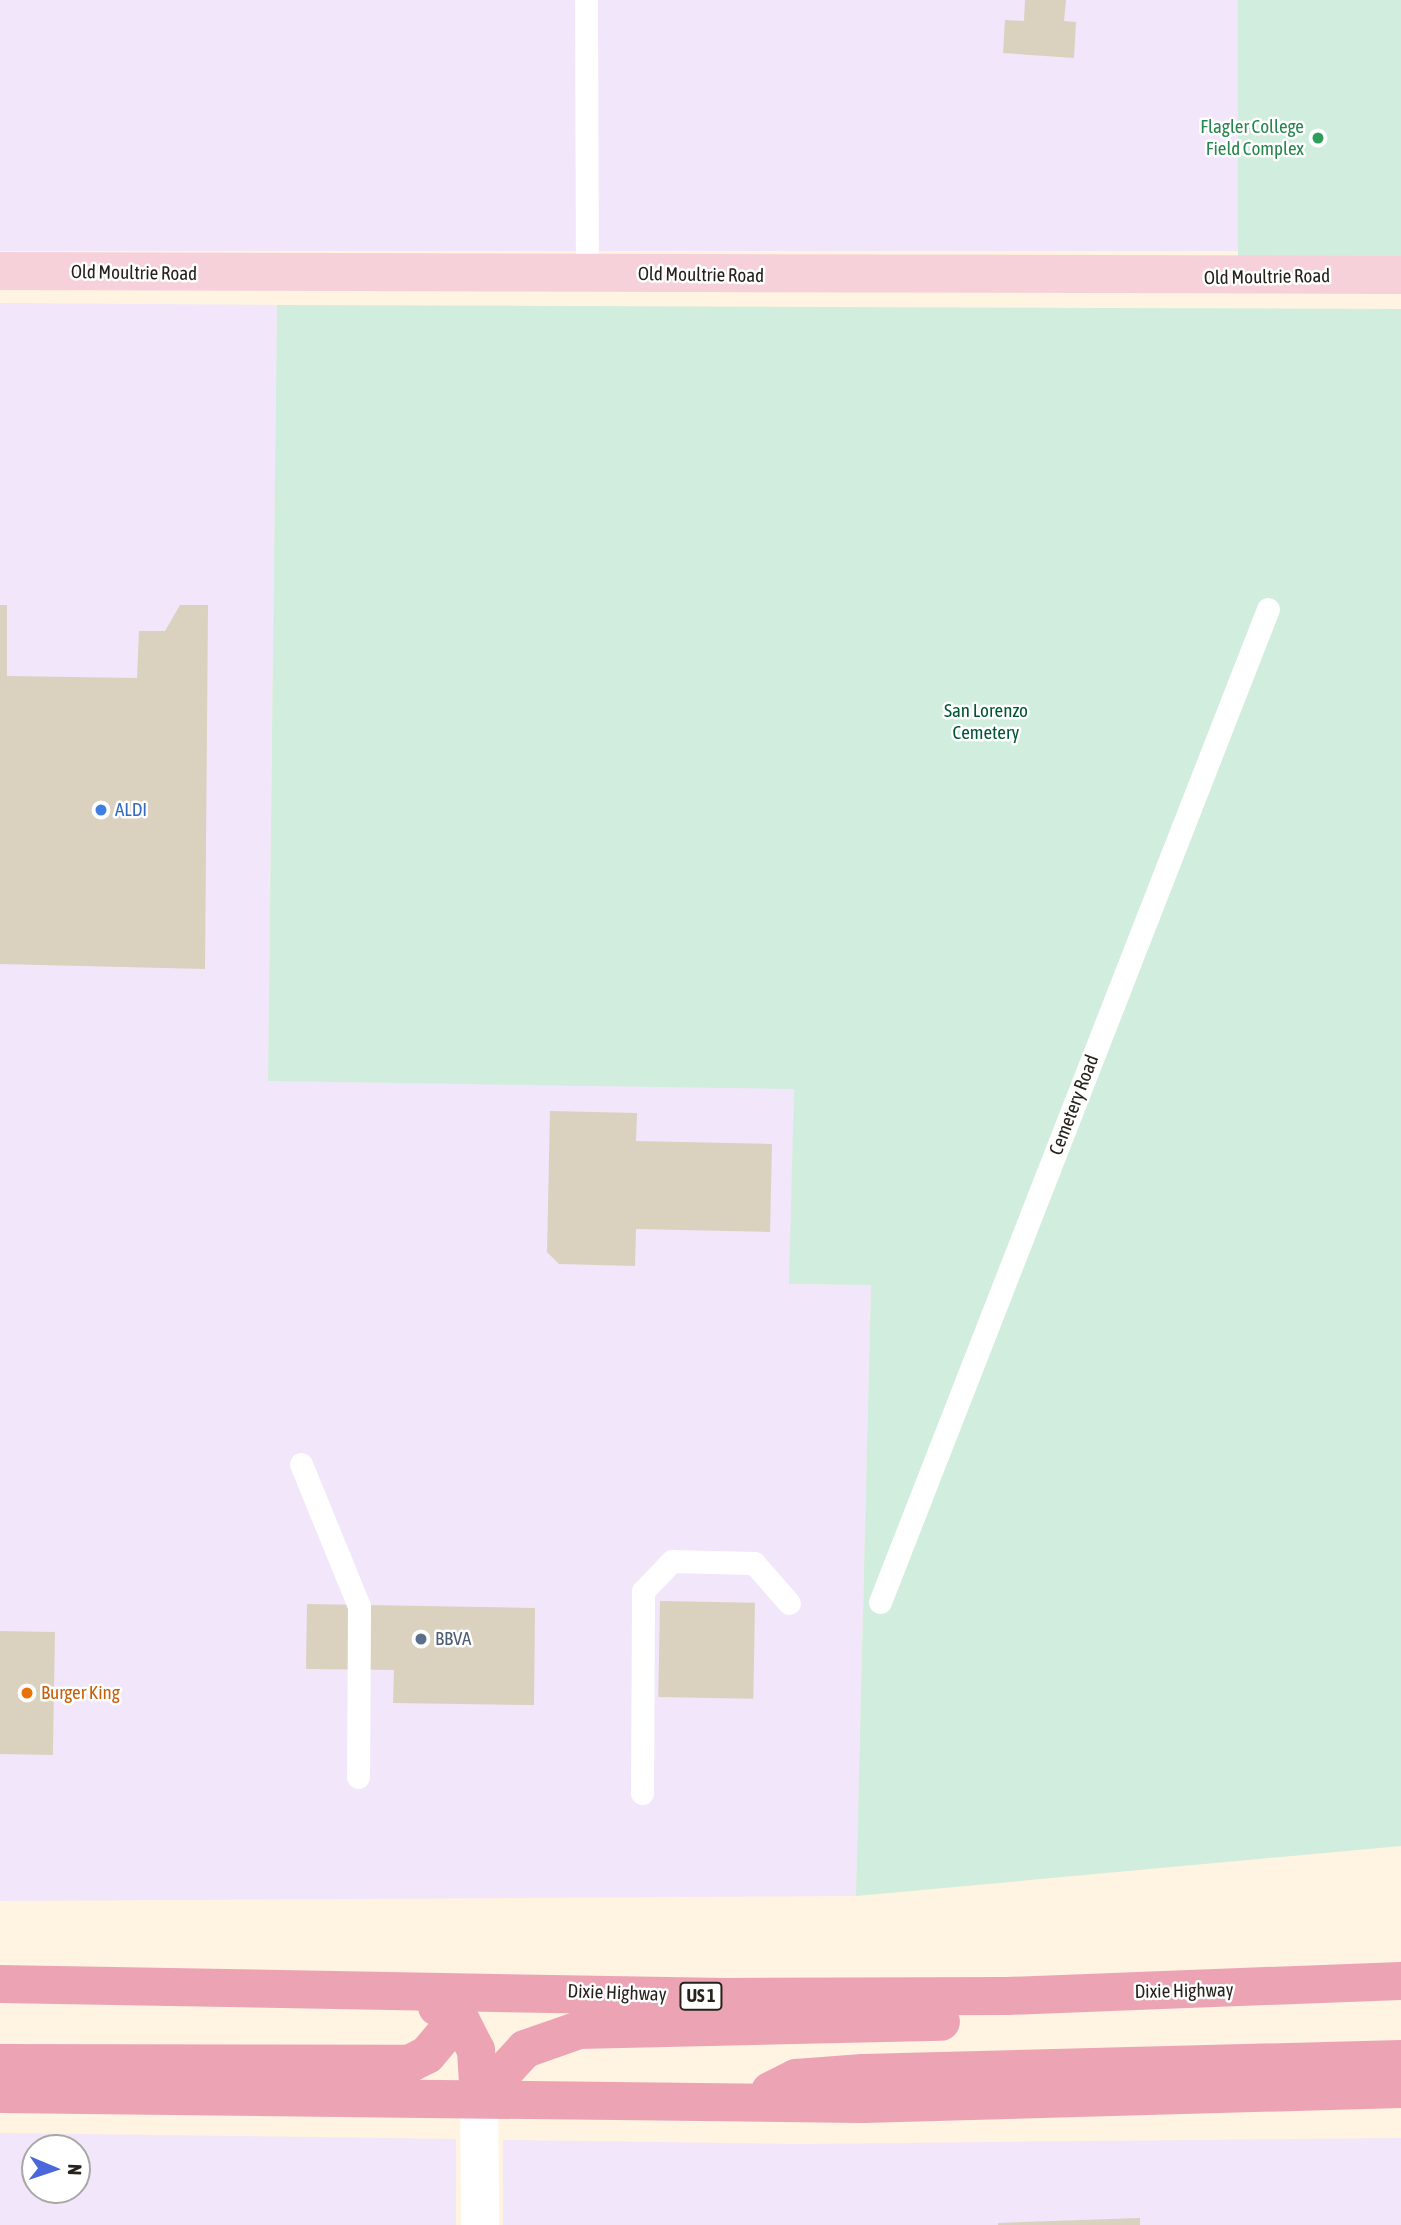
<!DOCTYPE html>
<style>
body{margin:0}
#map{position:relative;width:1401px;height:2225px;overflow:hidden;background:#fef4e1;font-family:"Asap Condensed",sans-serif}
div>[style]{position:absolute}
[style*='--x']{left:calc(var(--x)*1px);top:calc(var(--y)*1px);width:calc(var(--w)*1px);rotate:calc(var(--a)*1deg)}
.commercial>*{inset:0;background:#f2e6fa;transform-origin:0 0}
.green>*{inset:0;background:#d0eddd;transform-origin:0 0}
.building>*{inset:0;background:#dbd1bf;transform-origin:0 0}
.lane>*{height:23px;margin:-11.5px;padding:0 11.5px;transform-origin:11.5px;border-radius:11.5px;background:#fff}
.street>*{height:38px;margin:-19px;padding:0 19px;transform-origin:19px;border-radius:19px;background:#fff}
.secondary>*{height:38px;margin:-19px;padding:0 19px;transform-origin:19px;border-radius:19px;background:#f6d1da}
.primary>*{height:38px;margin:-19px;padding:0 19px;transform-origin:19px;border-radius:19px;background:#eca4b5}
.dots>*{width:19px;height:19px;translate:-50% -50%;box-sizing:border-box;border:4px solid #fff;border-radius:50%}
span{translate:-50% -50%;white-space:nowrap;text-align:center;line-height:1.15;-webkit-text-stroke:5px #fff;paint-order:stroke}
.shield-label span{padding:2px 5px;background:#fff;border:2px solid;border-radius:5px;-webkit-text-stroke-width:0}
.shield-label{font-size:18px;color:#26221b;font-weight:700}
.leisure-label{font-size:19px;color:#27864d}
.right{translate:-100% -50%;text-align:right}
.street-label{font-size:19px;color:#26221b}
.park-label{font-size:19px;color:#005536}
.shop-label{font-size:19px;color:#366cbe}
.left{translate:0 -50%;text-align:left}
.service-label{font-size:19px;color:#4e5e75}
.food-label{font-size:19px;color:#c56008}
.north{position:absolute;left:21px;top:2134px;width:70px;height:70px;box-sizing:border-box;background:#fff;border:2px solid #a8a7a4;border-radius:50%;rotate:92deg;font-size:19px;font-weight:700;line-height:28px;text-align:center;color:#26221b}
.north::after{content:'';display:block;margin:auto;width:24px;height:32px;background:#4a68dc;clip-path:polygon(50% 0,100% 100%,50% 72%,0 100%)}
</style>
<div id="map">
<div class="commercial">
<div style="left:0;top:0;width:1401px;height:251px"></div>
<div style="clip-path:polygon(0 303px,277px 305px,268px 1081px,794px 1088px,790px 1284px,871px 1285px,856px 1896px,0 1901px)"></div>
<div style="clip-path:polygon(evenodd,0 2133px,456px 2139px,456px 2225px,0 2225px,0 2133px,35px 2148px,77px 2148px,77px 2190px,35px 2190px,35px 2148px)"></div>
<div style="clip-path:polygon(1401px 2138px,1401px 2225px,503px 2225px,503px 2140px,801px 2144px)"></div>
</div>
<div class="green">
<div style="left:1238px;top:0;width:163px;height:277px"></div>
<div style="clip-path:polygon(277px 305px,1401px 309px,1401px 1846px,856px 1896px,871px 1285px,789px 1284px,794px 1089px,268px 1081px)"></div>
</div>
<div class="building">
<div style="clip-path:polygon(1025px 0,1066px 0,1064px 21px,1076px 22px,1074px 58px,1003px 53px,1005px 20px,1024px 21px)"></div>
<div style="clip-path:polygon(0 605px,7px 605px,7px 676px,137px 678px,139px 631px,165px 631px,180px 605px,208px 605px,205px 969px,0 964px)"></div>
<div style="clip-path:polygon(550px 1111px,637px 1113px,636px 1141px,772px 1144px,770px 1232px,636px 1229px,635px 1266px,559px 1264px,547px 1252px)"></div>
<div style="left:660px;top:1601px;width:95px;height:96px;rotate:1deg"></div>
<div style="clip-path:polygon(307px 1604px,535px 1608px,534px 1705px,393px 1703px,394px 1670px,306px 1669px)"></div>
<div style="left:0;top:1631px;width:55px;height:123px;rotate:1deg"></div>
<div style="clip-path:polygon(1140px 2218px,1140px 2225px,998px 2225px,998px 2223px)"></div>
</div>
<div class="lane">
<div style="--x:586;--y:0;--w:274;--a:89.8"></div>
<div style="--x:301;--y:1464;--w:153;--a:67.8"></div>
<div style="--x:359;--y:1606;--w:171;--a:90.3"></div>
<div style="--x:880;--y:1602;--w:1066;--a:-68.66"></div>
<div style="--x:642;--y:1793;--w:202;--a:-89.7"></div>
<div style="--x:643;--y:1591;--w:42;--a:-46"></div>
<div style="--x:672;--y:1561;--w:82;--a:1.4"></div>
<div style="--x:754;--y:1563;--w:53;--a:48.8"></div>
</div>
<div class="street">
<div style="--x:479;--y:2099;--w:126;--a:89.5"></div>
</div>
<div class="secondary">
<div style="--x:0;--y:271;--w:1401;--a:0.16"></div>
</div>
<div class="primary">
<div style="--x:0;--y:1984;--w:726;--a:1.03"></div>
<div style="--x:726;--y:1997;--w:281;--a:-0.2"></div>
<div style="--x:1007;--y:1996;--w:394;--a:-2.2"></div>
<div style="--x:437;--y:2007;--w:24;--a:24"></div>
<div style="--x:459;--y:2017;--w:37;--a:63"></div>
<div style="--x:476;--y:2050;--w:49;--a:86.5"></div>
<div style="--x:0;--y:2063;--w:409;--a:0.1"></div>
<div style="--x:409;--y:2064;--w:20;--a:-27"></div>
<div style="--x:427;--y:2055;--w:50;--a:-49.9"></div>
<div style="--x:770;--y:2091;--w:29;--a:-27"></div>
<div style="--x:796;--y:2078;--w:67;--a:-4.3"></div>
<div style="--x:863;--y:2073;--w:538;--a:-1.49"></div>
<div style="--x:0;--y:2094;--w:863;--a:0.66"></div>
<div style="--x:863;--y:2104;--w:538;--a:-1.6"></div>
<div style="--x:479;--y:2099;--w:68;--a:-47.4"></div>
<div style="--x:525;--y:2049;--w:57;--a:-19.4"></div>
<div style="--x:579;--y:2030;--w:362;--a:-1.3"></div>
</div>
<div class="dots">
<div style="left:1318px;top:138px;background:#2e9e5b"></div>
<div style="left:101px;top:810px;background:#3f7fe0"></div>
<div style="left:421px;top:1639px;background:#5c6f8a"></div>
<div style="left:27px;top:1693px;background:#e8710a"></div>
</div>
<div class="shield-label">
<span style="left:701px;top:1996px">US 1</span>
</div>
<div class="leisure-label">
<span class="right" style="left:1304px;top:138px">Flagler College<br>Field Complex</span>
</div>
<div class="street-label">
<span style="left:134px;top:273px;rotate:1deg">Old Moultrie Road</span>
<span style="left:701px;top:275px;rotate:1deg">Old Moultrie Road</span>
<span style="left:1267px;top:277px;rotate:-1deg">Old Moultrie Road</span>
<span style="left:1074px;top:1105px;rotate:-69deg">Cemetery Road</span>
<span style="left:1184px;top:1991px;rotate:-1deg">Dixie Highway</span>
<span style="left:617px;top:1993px;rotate:2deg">Dixie Highway</span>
</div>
<div class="park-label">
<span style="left:986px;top:722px">San Lorenzo<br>Cemetery</span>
</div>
<div class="shop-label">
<span class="left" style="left:115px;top:810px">ALDI</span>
</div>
<div class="service-label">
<span class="left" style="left:435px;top:1639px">BBVA</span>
</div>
<div class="food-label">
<span class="left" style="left:41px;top:1693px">Burger King</span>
</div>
<div class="north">N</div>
</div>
